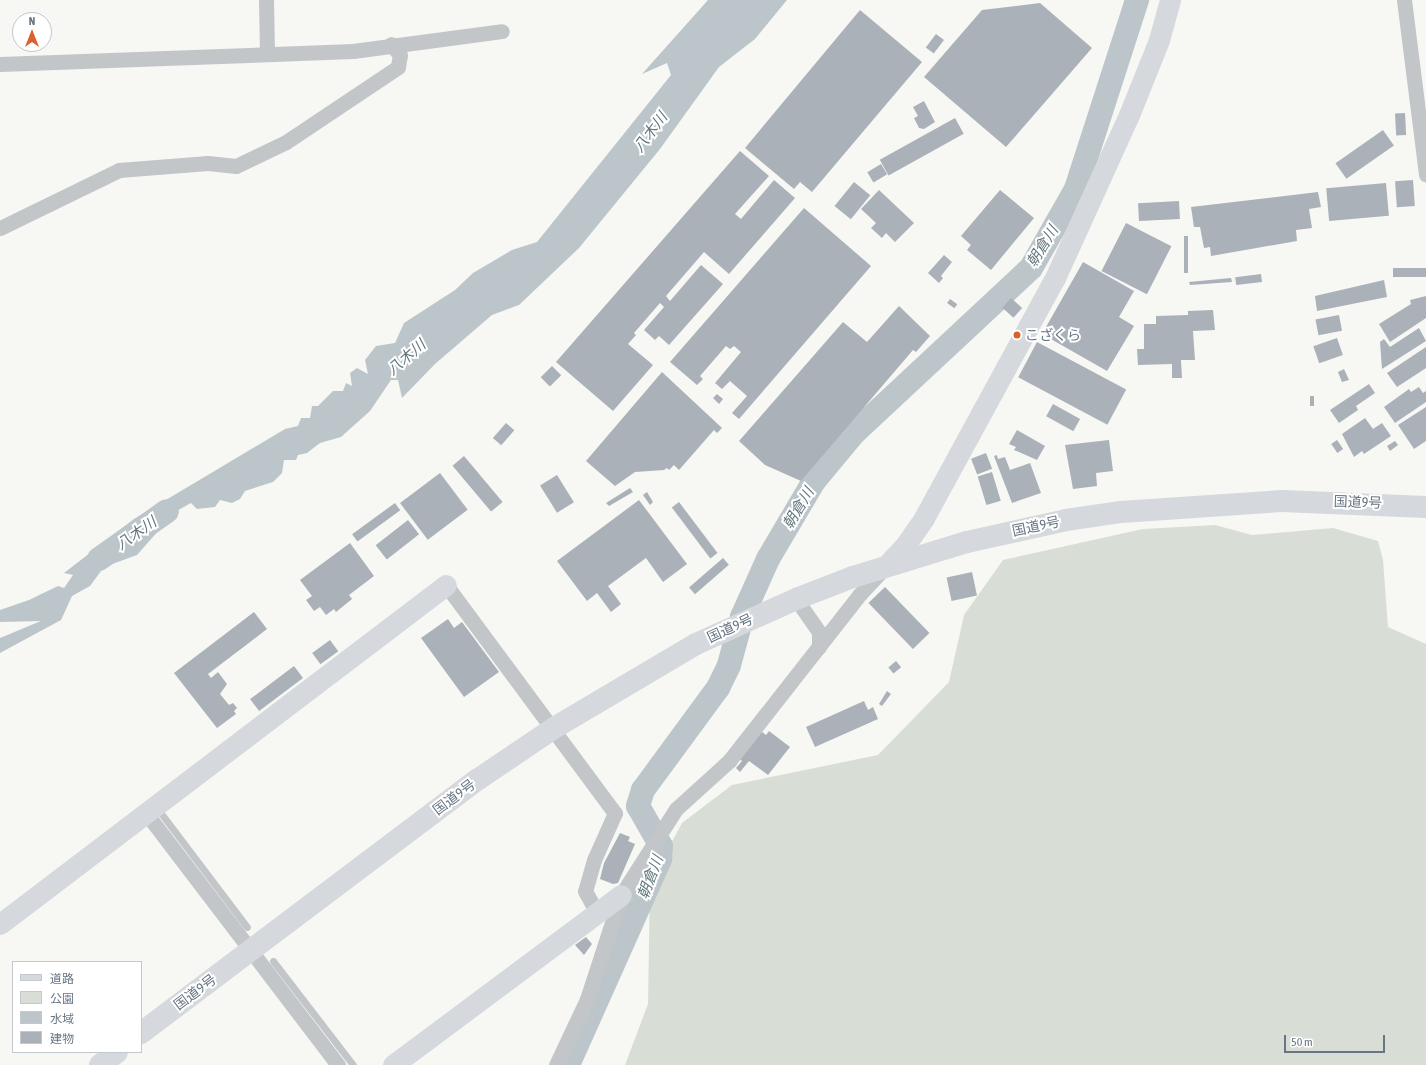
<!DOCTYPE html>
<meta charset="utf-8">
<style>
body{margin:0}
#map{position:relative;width:1426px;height:1065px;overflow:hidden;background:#f7f7f4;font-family:"Asap Condensed","Noto Sans JP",sans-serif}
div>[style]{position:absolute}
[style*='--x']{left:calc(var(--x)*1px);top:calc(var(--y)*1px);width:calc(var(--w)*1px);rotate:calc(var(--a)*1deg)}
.green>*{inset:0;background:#d8ded5}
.water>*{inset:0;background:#bcc6ca}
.river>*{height:24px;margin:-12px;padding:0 12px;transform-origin:12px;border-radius:12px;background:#bcc6ca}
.building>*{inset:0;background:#abb1b8;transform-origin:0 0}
.lane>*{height:7px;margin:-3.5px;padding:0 3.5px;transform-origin:3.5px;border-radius:3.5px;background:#c2c6c9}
.street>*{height:15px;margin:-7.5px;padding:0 7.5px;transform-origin:7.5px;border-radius:7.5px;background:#c2c6c9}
.secondary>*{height:21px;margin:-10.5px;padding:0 10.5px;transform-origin:10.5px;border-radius:10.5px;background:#d5d8dc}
.highway>*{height:22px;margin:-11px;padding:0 11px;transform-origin:11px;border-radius:11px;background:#d5d8dc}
.dots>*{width:11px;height:11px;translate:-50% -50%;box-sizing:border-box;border:2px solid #fff;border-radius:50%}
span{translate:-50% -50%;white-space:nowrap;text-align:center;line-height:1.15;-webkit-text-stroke:4px #fff;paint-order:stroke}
.poi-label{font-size:14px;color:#677584}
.left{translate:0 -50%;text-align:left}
.street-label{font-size:14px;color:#677584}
.water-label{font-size:15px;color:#63777f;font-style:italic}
.legend{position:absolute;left:12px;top:961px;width:130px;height:92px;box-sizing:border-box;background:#fff;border:1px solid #c2c8ce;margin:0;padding:5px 7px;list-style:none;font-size:12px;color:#677584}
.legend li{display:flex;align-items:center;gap:8px;height:20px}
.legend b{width:20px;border:1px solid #c2c8ce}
.north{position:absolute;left:12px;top:12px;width:40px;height:40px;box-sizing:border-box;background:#fff;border:1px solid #c2c8ce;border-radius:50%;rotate:0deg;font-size:11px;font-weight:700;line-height:16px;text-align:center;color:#677584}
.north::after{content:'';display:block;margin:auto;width:14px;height:18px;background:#dc602f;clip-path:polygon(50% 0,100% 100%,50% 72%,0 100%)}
.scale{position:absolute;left:1284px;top:1035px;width:101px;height:18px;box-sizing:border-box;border:2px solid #677584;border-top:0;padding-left:5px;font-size:12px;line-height:14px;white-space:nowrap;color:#677584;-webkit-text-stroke:3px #fff;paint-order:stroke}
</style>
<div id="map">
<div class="green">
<div style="clip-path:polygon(1215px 525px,1252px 535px,1333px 528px,1378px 541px,1383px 560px,1388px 627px,1426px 644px,1426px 1065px,625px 1065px,648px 1004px,650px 882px,682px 823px,732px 785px,878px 755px,949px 682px,964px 615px,1003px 560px,1143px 529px)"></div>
</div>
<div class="water">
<div style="clip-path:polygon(evenodd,708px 0,787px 0,755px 39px,719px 67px,660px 149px,579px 248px,519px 305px,492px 315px,435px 364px,402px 398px,398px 380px,391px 380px,370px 411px,341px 437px,320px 443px,307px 453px,298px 455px,296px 460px,284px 460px,282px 473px,273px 482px,245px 491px,240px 499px,232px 503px,220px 500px,215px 507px,197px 509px,191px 503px,175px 512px,137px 555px,104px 567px,90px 586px,72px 596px,61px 620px,0 653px,0 638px,41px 621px,0 622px,0 610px,29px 600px,58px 586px,64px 588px,73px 575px,64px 573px,134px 519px,285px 429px,298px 426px,301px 418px,310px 418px,312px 406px,318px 406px,333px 391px,343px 391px,346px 383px,352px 386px,350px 373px,357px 368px,368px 374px,365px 360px,376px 346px,395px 343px,404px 323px,455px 290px,473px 273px,512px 250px,537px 242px,671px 75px,667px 63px,642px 74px,708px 0,140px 527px,141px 539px,136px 545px,126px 544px,128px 535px,140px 527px)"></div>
</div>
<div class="river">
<div style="--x:99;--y:559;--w:83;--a:-35.2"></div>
<div style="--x:568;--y:1065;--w:226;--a:-65.9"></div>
<div style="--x:660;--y:859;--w:13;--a:-86"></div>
<div style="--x:661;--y:846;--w:46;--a:-119.9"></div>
<div style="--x:638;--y:806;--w:17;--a:-73"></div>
<div style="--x:643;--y:790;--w:127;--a:-53.7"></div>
<div style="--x:718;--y:688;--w:25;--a:-64"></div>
<div style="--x:729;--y:665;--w:50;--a:-74.8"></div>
<div style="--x:742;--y:617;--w:64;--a:-65.9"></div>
<div style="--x:768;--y:559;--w:91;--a:-59.5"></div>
<div style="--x:814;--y:481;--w:61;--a:-50.3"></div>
<div style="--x:853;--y:434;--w:243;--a:-43"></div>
<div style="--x:1031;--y:268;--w:91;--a:-60.3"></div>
<div style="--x:1076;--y:189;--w:199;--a:-72.1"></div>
</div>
<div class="building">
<div style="clip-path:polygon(1040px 3px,1092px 48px,1006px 147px,924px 77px,982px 10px)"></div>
<div style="clip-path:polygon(860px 10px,922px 62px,812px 192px,800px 182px,794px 189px,745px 148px)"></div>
<div style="left:936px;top:34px;width:10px;height:17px;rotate:37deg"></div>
<div style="clip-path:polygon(924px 101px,935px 122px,924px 129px,919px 128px,914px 118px,918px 116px,913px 107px)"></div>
<div style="left:1405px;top:113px;width:22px;height:10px;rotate:87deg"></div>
<div style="left:955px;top:118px;width:18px;height:86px;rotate:61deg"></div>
<div style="left:1383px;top:130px;width:19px;height:58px;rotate:55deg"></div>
<div style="clip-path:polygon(740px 151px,769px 176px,735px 214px,741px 219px,774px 180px,795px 198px,729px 274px,704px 252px,666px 296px,670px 301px,701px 265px,723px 284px,669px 345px,659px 336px,655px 340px,644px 330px,664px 307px,660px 303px,634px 333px,636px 335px,628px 344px,653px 365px,613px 411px,556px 362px)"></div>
<div style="left:881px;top:164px;width:12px;height:16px;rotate:59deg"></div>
<div style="left:1413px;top:180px;width:26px;height:18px;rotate:86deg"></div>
<div style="left:854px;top:182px;width:21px;height:31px;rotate:39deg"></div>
<div style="left:1386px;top:183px;width:33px;height:60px;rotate:85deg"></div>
<div style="clip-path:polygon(879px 190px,914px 223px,895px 242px,886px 233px,882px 238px,871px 228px,876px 223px,861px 209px)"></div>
<div style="clip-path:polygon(1000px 190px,1034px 218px,991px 270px,967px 250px,971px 245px,961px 236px)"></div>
<div style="clip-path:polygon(1318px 192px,1321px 207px,1309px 209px,1312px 228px,1296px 230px,1297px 241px,1211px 256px,1210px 247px,1204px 248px,1200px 227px,1194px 227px,1191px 207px)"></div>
<div style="left:1179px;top:201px;width:18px;height:41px;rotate:87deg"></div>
<div style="clip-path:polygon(804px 208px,871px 266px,739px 419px,732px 413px,747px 396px,730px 381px,722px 389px,715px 383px,741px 352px,734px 346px,730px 349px,726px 346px,700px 376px,703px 379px,697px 385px,670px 362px)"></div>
<div style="left:1126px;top:223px;width:51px;height:54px;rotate:27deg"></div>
<div style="left:1184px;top:236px;width:4px;height:37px"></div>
<div style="clip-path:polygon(944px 255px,952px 262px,941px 276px,943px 278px,939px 283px,928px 273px)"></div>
<div style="clip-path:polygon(1083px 262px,1134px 291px,1119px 317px,1134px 326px,1107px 371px,1042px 334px)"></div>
<div style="left:1426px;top:268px;width:9px;height:33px;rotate:90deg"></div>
<div style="left:1261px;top:274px;width:8px;height:26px;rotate:83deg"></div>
<div style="clip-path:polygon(1231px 278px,1232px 282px,1190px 285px,1189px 282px)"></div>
<div style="clip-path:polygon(1384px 280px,1387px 297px,1317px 311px,1315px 296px)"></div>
<div style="clip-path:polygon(1426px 296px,1426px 318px,1390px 342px,1379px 324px,1411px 304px,1410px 300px)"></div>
<div style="left:1011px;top:298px;width:15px;height:13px;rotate:42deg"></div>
<div style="left:950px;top:299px;width:9px;height:5px;rotate:36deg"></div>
<div style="clip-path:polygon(899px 306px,930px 336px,916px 352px,913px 350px,801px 481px,765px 465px,739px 441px,843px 322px,867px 342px)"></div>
<div style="clip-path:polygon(1213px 310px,1215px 330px,1193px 331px,1195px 360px,1181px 360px,1182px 378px,1172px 378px,1172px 364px,1138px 365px,1137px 349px,1144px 349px,1144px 324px,1156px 324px,1156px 316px,1188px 315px,1188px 311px)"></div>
<div style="left:1339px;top:315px;width:16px;height:24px;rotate:79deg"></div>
<div style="clip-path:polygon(1419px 328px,1426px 341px,1382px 369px,1380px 342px,1384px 339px,1390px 347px)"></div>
<div style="left:1337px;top:338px;width:18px;height:25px;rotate:71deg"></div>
<div style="left:1037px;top:342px;width:101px;height:40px;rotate:28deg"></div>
<div style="clip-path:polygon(1426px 347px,1426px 368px,1397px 387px,1387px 373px)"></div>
<div style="left:552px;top:366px;width:13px;height:16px;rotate:45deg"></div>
<div style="clip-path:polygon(1344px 369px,1349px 380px,1342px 382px,1338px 372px)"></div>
<div style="clip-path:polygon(662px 372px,722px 428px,717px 433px,714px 430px,679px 470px,674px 465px,669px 470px,667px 468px,664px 470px,635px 472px,615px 486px,586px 461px)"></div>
<div style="clip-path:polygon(1369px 384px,1375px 393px,1356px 406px,1358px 410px,1339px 423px,1330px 410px)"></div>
<div style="clip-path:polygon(1419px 387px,1423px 393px,1426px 391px,1426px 402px,1395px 423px,1384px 407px,1409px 389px,1411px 392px)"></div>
<div style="clip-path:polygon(717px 394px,723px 399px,719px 404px,713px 398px)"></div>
<div style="left:1310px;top:396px;width:4px;height:10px"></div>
<div style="left:1053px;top:404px;width:31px;height:14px;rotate:29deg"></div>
<div style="clip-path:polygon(1426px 407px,1426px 441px,1414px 449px,1398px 425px)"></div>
<div style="clip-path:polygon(1365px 418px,1373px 429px,1382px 423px,1391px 436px,1364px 454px,1362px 451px,1354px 457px,1342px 434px)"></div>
<div style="left:506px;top:423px;width:11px;height:20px;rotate:41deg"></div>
<div style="clip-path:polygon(1017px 430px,1045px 446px,1037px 460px,1014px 450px,1016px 447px,1009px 444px)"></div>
<div style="clip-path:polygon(1109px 440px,1113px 471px,1096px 473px,1097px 486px,1073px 489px,1065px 445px)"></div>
<div style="left:1337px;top:440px;width:11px;height:7px;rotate:56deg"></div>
<div style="clip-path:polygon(1395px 441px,1398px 445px,1390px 451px,1387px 446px)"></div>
<div style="left:986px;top:453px;width:17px;height:16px;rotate:69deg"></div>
<div style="clip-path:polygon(997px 455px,998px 459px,1005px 457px,1010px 470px,1030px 463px,1041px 493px,1012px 503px,994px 456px)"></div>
<div style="left:464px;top:456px;width:60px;height:15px;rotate:50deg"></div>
<div style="left:992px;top:472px;width:30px;height:15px;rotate:73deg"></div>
<div style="left:440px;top:473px;width:46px;height:50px;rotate:53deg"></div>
<div style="left:557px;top:475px;width:32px;height:20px;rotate:58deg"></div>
<div style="clip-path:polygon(630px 488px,633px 492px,609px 506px,606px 503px)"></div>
<div style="clip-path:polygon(647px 492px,653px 502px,650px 505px,643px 495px)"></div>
<div style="clip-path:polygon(639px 500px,687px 564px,663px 582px,646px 558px,608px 586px,621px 604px,611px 612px,597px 593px,587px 601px,557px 561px)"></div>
<div style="left:679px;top:502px;width:64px;height:9px;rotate:53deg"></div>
<div style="left:395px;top:503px;width:9px;height:53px;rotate:54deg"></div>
<div style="left:408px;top:520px;width:18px;height:41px;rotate:52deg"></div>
<div style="clip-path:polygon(350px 543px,374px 576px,349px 595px,352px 599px,336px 612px,334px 609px,326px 615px,320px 607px,314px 611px,306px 600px,312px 596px,300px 580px)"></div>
<div style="left:723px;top:558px;width:9px;height:45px;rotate:49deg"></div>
<div style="left:972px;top:572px;width:24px;height:26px;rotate:78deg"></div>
<div style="left:885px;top:587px;width:64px;height:23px;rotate:46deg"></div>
<div style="clip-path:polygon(254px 612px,267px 629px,208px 674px,211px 678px,218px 672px,227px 684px,220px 694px,229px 705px,233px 703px,237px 708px,234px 711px,236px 714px,217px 728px,174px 673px)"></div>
<div style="clip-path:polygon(448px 619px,454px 628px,462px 622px,499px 672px,464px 697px,421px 638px)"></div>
<div style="left:330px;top:640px;width:14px;height:22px;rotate:54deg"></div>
<div style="left:896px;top:661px;width:8px;height:10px;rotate:50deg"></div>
<div style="left:294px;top:666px;width:15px;height:55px;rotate:53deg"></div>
<div style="clip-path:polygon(887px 691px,891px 694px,882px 706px,879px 704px)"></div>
<div style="clip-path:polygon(864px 701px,868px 710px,873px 707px,878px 719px,815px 747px,806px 727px)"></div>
<div style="clip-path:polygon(761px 731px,766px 735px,769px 731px,790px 747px,768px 775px,749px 761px,740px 772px,736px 768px,742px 761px,736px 757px)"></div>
<div style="clip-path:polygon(620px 833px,630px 837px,628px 841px,635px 844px,618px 883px,613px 884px,600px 879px,604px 863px)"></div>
<div style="clip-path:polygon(586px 937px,592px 944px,584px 955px,575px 945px)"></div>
</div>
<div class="lane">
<div style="--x:157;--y:808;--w:149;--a:52.9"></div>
<div style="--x:273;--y:961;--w:131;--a:52.4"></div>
</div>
<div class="street">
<div style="--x:266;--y:0;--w:54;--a:88.9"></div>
<div style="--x:1404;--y:0;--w:176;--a:82.8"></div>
<div style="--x:0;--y:64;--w:353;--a:-2.1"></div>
<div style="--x:353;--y:51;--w:150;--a:-7.6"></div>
<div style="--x:0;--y:228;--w:132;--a:-26"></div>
<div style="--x:119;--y:170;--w:89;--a:-4.5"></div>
<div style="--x:208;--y:163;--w:28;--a:6"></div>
<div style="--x:236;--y:166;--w:55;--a:-25.6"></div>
<div style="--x:286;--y:142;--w:135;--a:-33.8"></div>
<div style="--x:398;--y:67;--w:12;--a:-81"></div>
<div style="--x:400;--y:55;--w:14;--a:-129"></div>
<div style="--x:446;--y:585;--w:284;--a:53.5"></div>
<div style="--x:615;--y:813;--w:51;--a:114.1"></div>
<div style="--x:594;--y:860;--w:32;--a:106"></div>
<div style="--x:585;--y:891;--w:25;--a:61"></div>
<div style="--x:796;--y:599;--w:40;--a:55.1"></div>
<div style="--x:819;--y:632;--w:15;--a:90"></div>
<div style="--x:146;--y:813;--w:317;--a:52.7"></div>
<div style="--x:556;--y:1065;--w:73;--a:-64.8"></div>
<div style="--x:587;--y:999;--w:109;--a:-71.9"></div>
<div style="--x:621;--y:895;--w:102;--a:-57.4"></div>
<div style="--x:676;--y:809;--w:72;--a:-42.2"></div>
<div style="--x:729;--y:761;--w:212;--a:-51.9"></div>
<div style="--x:860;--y:594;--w:35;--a:-47"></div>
</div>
<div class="secondary">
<div style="--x:886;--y:566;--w:26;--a:-47"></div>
<div style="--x:904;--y:547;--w:35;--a:-55"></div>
<div style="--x:924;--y:518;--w:273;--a:-61.4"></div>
<div style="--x:1055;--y:278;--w:179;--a:-65.6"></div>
<div style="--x:1129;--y:115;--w:81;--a:-68.2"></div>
<div style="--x:1159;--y:40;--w:41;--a:-74.6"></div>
<div style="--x:0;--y:924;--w:560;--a:-37.24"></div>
<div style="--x:393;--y:1065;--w:284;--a:-36.7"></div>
</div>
<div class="highway">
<div style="--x:141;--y:1033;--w:421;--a:-37"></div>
<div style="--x:477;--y:780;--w:93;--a:-34"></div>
<div style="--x:554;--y:728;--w:165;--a:-30.6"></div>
<div style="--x:696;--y:644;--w:110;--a:-24.2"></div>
<div style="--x:796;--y:599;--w:61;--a:-21.1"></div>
<div style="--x:853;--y:577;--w:119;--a:-17.1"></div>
<div style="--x:967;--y:542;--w:101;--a:-12.5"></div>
<div style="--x:1066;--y:520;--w:56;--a:-8.3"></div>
<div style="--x:1121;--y:512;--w:161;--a:-3.9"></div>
<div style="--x:1282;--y:501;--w:144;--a:2.4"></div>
<div style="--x:100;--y:1065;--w:21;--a:-37"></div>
</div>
<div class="dots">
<div style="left:1017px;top:335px;background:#dc602f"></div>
</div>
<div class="poi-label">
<span class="left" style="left:1025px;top:335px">こざくら</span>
</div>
<div class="street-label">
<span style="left:1358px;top:502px;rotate:2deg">国道9号</span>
<span style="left:1036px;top:526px;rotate:-12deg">国道9号</span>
<span style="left:730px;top:628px;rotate:-25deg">国道9号</span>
<span style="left:454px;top:797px;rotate:-37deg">国道9号</span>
<span style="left:195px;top:992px;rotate:-37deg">国道9号</span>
</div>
<div class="water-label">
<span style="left:650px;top:132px;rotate:-53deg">八木川</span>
<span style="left:1042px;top:246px;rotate:-58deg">朝倉川</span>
<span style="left:406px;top:357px;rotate:-41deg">八木川</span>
<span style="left:798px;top:508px;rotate:-59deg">朝倉川</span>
<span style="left:136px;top:533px;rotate:-35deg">八木川</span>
<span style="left:650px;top:877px;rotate:-69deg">朝倉川</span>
</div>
<ul class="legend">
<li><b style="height:5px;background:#d5d8dc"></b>道路</li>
<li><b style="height:11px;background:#d8ded5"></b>公園</li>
<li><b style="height:11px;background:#bcc6ca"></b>水域</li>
<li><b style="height:11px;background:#abb1b8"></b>建物</li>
</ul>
<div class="north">N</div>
<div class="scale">50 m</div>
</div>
